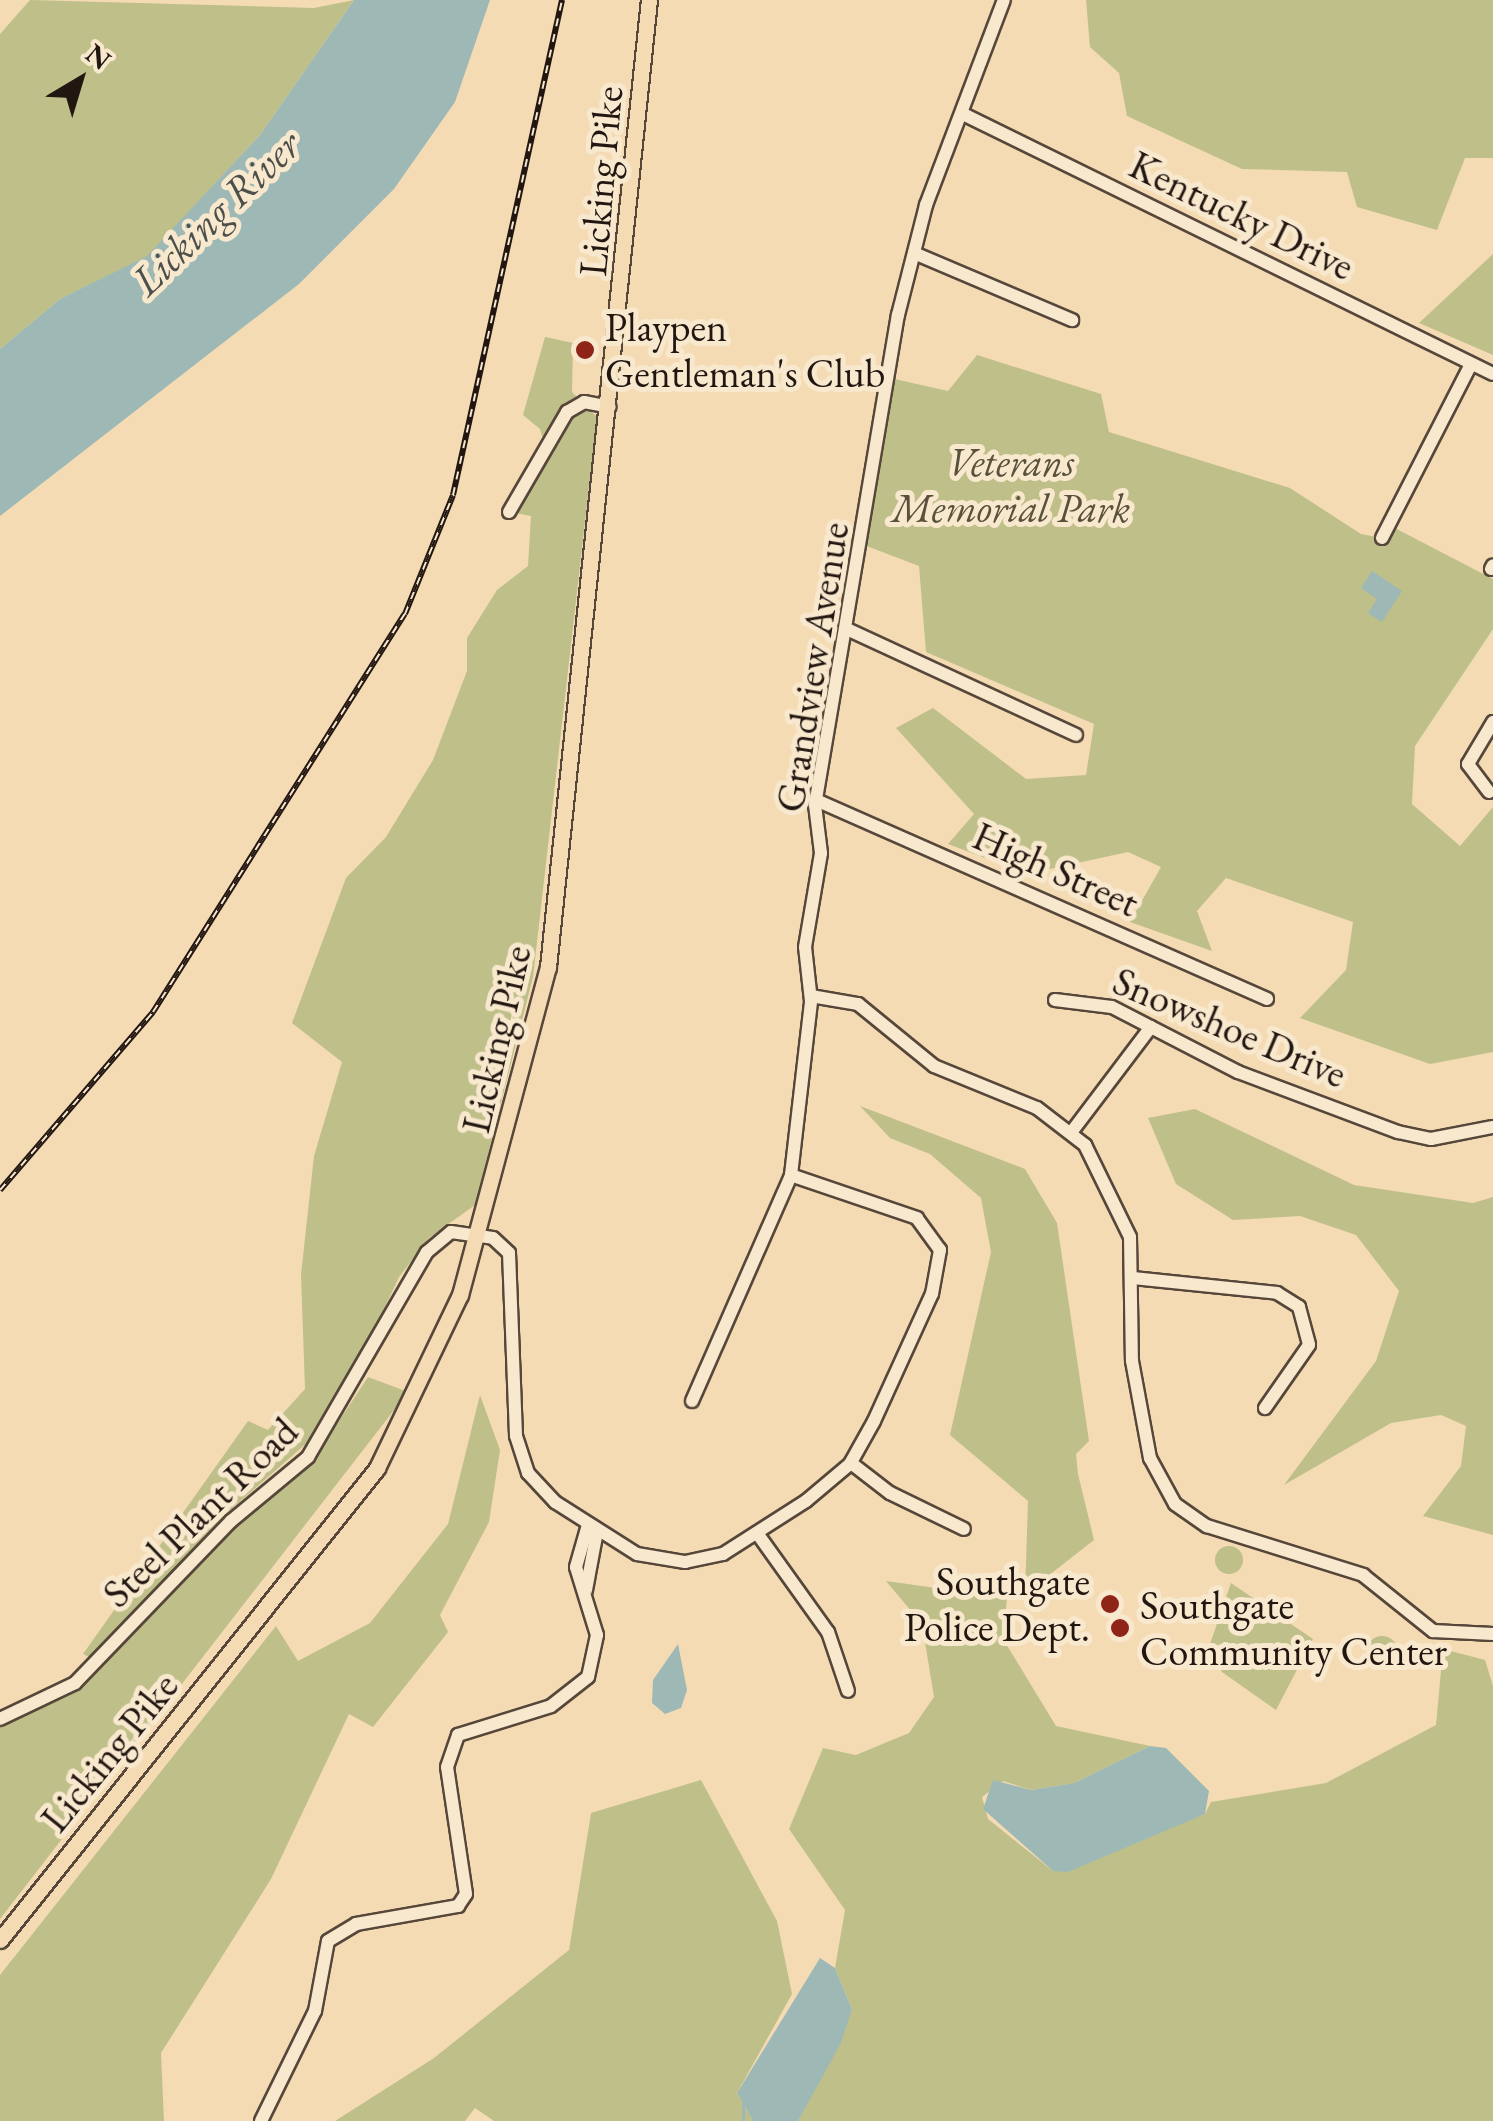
<!DOCTYPE html>
<style>
body{margin:0}
#map{position:relative;width:1493px;height:2121px;overflow:hidden;background:#f4dbb4;font-family:"EB Garamond",serif}
div>[style]{position:absolute}
[style*='--x']{left:calc(var(--x)*1px);top:calc(var(--y)*1px);width:calc(var(--w)*1px);rotate:calc(var(--a)*1deg)}
.green>*{inset:0;background:#bfbf8a}
.round{border-radius:50%}
.water>*{inset:0;background:#9eb9b5}
.stream>*{height:2.5px;margin:-1.25px;padding:0 1.25px;transform-origin:1.25px;border-radius:1.25px;background:#9eb9b5}
.roads{filter:drop-shadow(2px 0 #56473a) drop-shadow(-2px 0 #56473a) drop-shadow(0 2px #56473a) drop-shadow(0 -2px #56473a)}
.minor>*{height:12px;margin:-6px;padding:0 6px;transform-origin:6px;border-radius:6px;background:#f8e8ce}
.major>*{height:15px;margin:-7.5px;padding:0 7.5px;transform-origin:7.5px;border-radius:7.5px;background:#f4dbb4}
.rail>*{height:6px;margin-top:-3px;transform-origin:0;background:repeating-linear-gradient(90deg,#f8e8ce 0 8px,#221611 0 16px);box-sizing:border-box;border-block:2px solid #221611}
.dots>*{width:28px;height:28px;translate:-50% -50%;box-sizing:border-box;border:5px solid #f8e8ce;border-radius:50%}
span{translate:-50% -50%;white-space:nowrap;text-align:center;line-height:1.15;-webkit-text-stroke:10px #f8e8ce;paint-order:stroke}
.street-label{font-size:40px;color:#221611}
.poi-label{font-size:40px;color:#221611}
.left{translate:0 -50%;text-align:left}
.right{translate:-100% -50%;text-align:right}
.park-label{font-size:40px;color:#59513b;font-style:italic}
.water-label{font-size:42px;color:#4d4f4a;font-style:italic}
.north{position:absolute;left:30px;top:30px;width:100px;height:100px;-webkit-text-stroke:8px #f8e8ce;paint-order:stroke;rotate:38deg;font-size:28px;font-weight:700;line-height:40px;text-align:center;color:#221611}
.north::after{content:'';display:block;margin:auto;width:35px;height:45px;background:#221611;clip-path:polygon(50% 0,100% 100%,50% 72%,0 100%)}
</style>
<div id="map">
<div class="green">
<div style="clip-path:polygon(30px 0,314px 8px,354px 0,260px 135px,147px 257px,60px 299px,0 349px,0 34px)"></div>
<div style="clip-path:polygon(1086px 0,1493px 0,1493px 158px,1465px 158px,1437px 230px,1357px 207px,1347px 172px,1242px 169px,1127px 116px,1119px 73px,1090px 47px)"></div>
<div style="clip-path:polygon(1493px 254px,1493px 355px,1419px 323px)"></div>
<div style="clip-path:polygon(545px 337px,573px 343px,572px 392px,597px 417px,533px 977px,475px 1205px,429px 1238px,399px 1277px,332px 1421px,229px 1511px,91px 1658px,83px 1654px,248px 1421px,268px 1430px,305px 1389px,301px 1275px,314px 1156px,342px 1062px,292px 1023px,346px 878px,386px 837px,433px 760px,467px 671px,467px 638px,497px 590px,528px 566px,531px 516px,515px 513px,549px 459px,540px 429px,523px 415px)"></div>
<div style="clip-path:polygon(977px 355px,1101px 394px,1109px 432px,1290px 488px,1361px 534px,1382px 538px,1389px 525px,1493px 579px,1493px 629px,1415px 746px,1412px 804px,1460px 846px,1493px 807px,1493px 1052px,1430px 1064px,1300px 1018px,1346px 970px,1353px 922px,1226px 878px,1197px 911px,1212px 951px,1130px 922px,1161px 867px,1128px 852px,1027px 874px,948px 844px,974px 814px,896px 728px,933px 708px,1026px 779px,1086px 775px,1094px 724px,926px 652px,919px 566px,864px 545px,890px 378px,948px 391px)"></div>
<div style="clip-path:polygon(860px 1106px,1025px 1169px,1057px 1223px,1089px 1441px,1076px 1454px,1078px 1474px,1094px 1540px,1025px 1594px,1028px 1501px,950px 1435px,991px 1252px,981px 1198px,930px 1154px,890px 1138px)"></div>
<div style="clip-path:polygon(1195px 1109px,1354px 1185px,1473px 1203px,1493px 1197px,1493px 1535px,1423px 1516px,1461px 1466px,1466px 1426px,1441px 1415px,1391px 1423px,1284px 1485px,1376px 1361px,1399px 1291px,1356px 1235px,1300px 1216px,1233px 1220px,1176px 1184px,1148px 1118px)"></div>
<div style="clip-path:polygon(368px 1377px,408px 1392px,0 1919px,0 1724px,75px 1689px,251px 1510px,312px 1462px)"></div>
<div style="clip-path:polygon(480px 1395px,500px 1450px,489px 1522px,440px 1615px,448px 1632px,373px 1727px,349px 1714px,271px 1879px,161px 2053px,164px 2121px,0 2121px,0 1975px,276px 1626px,298px 1661px,370px 1623px,448px 1524px)"></div>
<div class="round" style="left:1215px;top:1546px;width:28px;height:28px"></div>
<div style="clip-path:polygon(886px 1581px,1007px 1598px,1003px 1639px,1056px 1726px,1150px 1746px,1074px 1783px,1031px 1790px,1003px 1781px,982px 1797px,988px 1819px,1053px 1871px,1205px 1814px,1211px 1802px,1326px 1783px,1436px 1725px,1443px 1649px,1485px 1660px,1493px 1686px,1493px 2121px,798px 2121px,852px 2009px,835px 1968px,845px 1910px,789px 1829px,823px 1748px,856px 1755px,909px 1733px,934px 1697px,922px 1624px)"></div>
<div style="clip-path:polygon(1231px 1583px,1313px 1639px,1276px 1710px,1222px 1672px,1210px 1644px)"></div>
<div class="round" style="left:1366px;top:1636px;width:32px;height:32px"></div>
<div style="clip-path:polygon(701px 1780px,777px 1921px,792px 1994px,737px 2093px,753px 2121px,494px 2121px,475px 2108px,465px 2121px,335px 2121px,434px 2058px,569px 1950px,591px 1813px)"></div>
</div>
<div class="water">
<div style="clip-path:polygon(354px 0,490px 0,455px 102px,394px 189px,299px 284px,0 516px,0 349px,60px 299px,147px 256px,260px 135px)"></div>
<div style="clip-path:polygon(1372px 571px,1402px 591px,1382px 622px,1368px 613px,1377px 599px,1361px 588px)"></div>
<div style="clip-path:polygon(678px 1644px,687px 1690px,681px 1708px,665px 1714px,652px 1703px,653px 1680px)"></div>
<div style="clip-path:polygon(1150px 1746px,1166px 1748px,1209px 1791px,1205px 1814px,1068px 1872px,1053px 1871px,983px 1809px,993px 1780px,1031px 1790px,1074px 1783px)"></div>
<div style="clip-path:polygon(820px 1958px,835px 1968px,852px 2009px,841px 2043px,798px 2121px,753px 2121px,737px 2093px)"></div>
</div>
<div class="stream">
<div style="--x:743;--y:2121;--w:18;--a:-90"></div>
</div>
<div class="roads">
<div class="minor">
<div style="--x:963;--y:114;--w:590;--a:26.13"></div>
<div style="--x:914;--y:253;--w:172;--a:23"></div>
<div style="--x:509;--y:512;--w:116;--a:-59.9"></div>
<div style="--x:567;--y:412;--w:20;--a:-30"></div>
<div style="--x:584;--y:402;--w:26;--a:11"></div>
<div style="--x:1382;--y:538;--w:195;--a:-62.9"></div>
<div style="--x:1491;--y:569;--w:4;--a:-63"></div>
<div style="--x:849;--y:630;--w:250;--a:24.8"></div>
<div style="--x:1489;--y:792;--w:35;--a:-127"></div>
<div style="--x:1468;--y:764;--w:49;--a:-59.2"></div>
<div style="--x:816;--y:800;--w:493;--a:23.8"></div>
<div style="--x:811;--y:996;--w:48;--a:9.7"></div>
<div style="--x:858;--y:1004;--w:98;--a:39.2"></div>
<div style="--x:934;--y:1066;--w:111;--a:22.2"></div>
<div style="--x:1037;--y:1108;--w:61;--a:37.6"></div>
<div style="--x:1085;--y:1145;--w:102;--a:63.9"></div>
<div style="--x:1130;--y:1237;--w:124;--a:89.1"></div>
<div style="--x:1132;--y:1361;--w:99;--a:79.5"></div>
<div style="--x:1150;--y:1458;--w:52;--a:61.5"></div>
<div style="--x:1175;--y:1504;--w:39;--a:35"></div>
<div style="--x:1207;--y:1526;--w:164;--a:17.4"></div>
<div style="--x:1363;--y:1575;--w:90;--a:38.7"></div>
<div style="--x:1433;--y:1631;--w:60;--a:2.9"></div>
<div style="--x:1055;--y:1000;--w:57;--a:7"></div>
<div style="--x:1112;--y:1007;--w:142;--a:27.3"></div>
<div style="--x:1238;--y:1072;--w:171;--a:20.6"></div>
<div style="--x:1398;--y:1132;--w:34;--a:12"></div>
<div style="--x:1431;--y:1139;--w:63;--a:-11"></div>
<div style="--x:1073;--y:1130;--w:129;--a:-52.9"></div>
<div style="--x:1133;--y:1278;--w:145;--a:5.9"></div>
<div style="--x:1277;--y:1293;--w:26;--a:32"></div>
<div style="--x:1299;--y:1307;--w:39;--a:75"></div>
<div style="--x:1309;--y:1345;--w:77;--a:124.9"></div>
<div style="--x:692;--y:1401;--w:247;--a:-66.3"></div>
<div style="--x:791;--y:1175;--w:175;--a:-83.4"></div>
<div style="--x:811;--y:1001;--w:54;--a:-96.3"></div>
<div style="--x:805;--y:947;--w:95;--a:-80.3"></div>
<div style="--x:821;--y:853;--w:48;--a:-97.1"></div>
<div style="--x:815;--y:805;--w:497;--a:-80.4"></div>
<div style="--x:898;--y:315;--w:114;--a:-75.7"></div>
<div style="--x:926;--y:205;--w:219;--a:-69.2"></div>
<div style="--x:851;--y:1463;--w:49;--a:37.6"></div>
<div style="--x:890;--y:1493;--w:82;--a:25.9"></div>
<div style="--x:757;--y:1533;--w:122;--a:54.4"></div>
<div style="--x:828;--y:1632;--w:62;--a:71.3"></div>
<div style="--x:586;--y:1590;--w:60;--a:-79.4"></div>
<div style="--x:0;--y:1719;--w:83;--a:-25.6"></div>
<div style="--x:75;--y:1683;--w:225;--a:-46.1"></div>
<div style="--x:231;--y:1521;--w:100;--a:-39.7"></div>
<div style="--x:308;--y:1457;--w:237;--a:-59.9"></div>
<div style="--x:427;--y:1252;--w:31;--a:-40"></div>
<div style="--x:451;--y:1232;--w:42;--a:8.1"></div>
<div style="--x:493;--y:1238;--w:22;--a:43"></div>
<div style="--x:509;--y:1253;--w:183;--a:87.8"></div>
<div style="--x:516;--y:1436;--w:39;--a:72"></div>
<div style="--x:528;--y:1473;--w:40;--a:47"></div>
<div style="--x:555;--y:1502;--w:97;--a:32.4"></div>
<div style="--x:637;--y:1554;--w:49;--a:9.5"></div>
<div style="--x:685;--y:1562;--w:39;--a:-12"></div>
<div style="--x:723;--y:1554;--w:98;--a:-32.6"></div>
<div style="--x:806;--y:1501;--w:57;--a:-40.1"></div>
<div style="--x:850;--y:1464;--w:49;--a:-60.8"></div>
<div style="--x:874;--y:1421;--w:140;--a:-65.5"></div>
<div style="--x:932;--y:1294;--w:45;--a:-79.7"></div>
<div style="--x:940;--y:1250;--w:39;--a:-126"></div>
<div style="--x:917;--y:1218;--w:133;--a:-161.2"></div>
<div style="--x:261;--y:2121;--w:123;--a:-63.9"></div>
<div style="--x:315;--y:2011;--w:71;--a:-79.5"></div>
<div style="--x:328;--y:1941;--w:33;--a:-31"></div>
<div style="--x:356;--y:1924;--w:104;--a:-10"></div>
<div style="--x:458;--y:1906;--w:14;--a:-56"></div>
<div style="--x:466;--y:1894;--w:128;--a:-98.5"></div>
<div style="--x:447;--y:1767;--w:34;--a:-71"></div>
<div style="--x:458;--y:1735;--w:97;--a:-17.3"></div>
<div style="--x:551;--y:1706;--w:47;--a:-38.1"></div>
<div style="--x:588;--y:1677;--w:43;--a:-77.9"></div>
<div style="--x:597;--y:1635;--w:71;--a:-107.2"></div>
<div style="--x:576;--y:1567;--w:44;--a:-74.1"></div>
</div>
<div class="major">
<div style="--x:0;--y:1940;--w:604;--a:-51.38"></div>
<div style="--x:377;--y:1468;--w:192;--a:-64.4"></div>
<div style="--x:460;--y:1295;--w:340;--a:-75"></div>
<div style="--x:548;--y:967;--w:972;--a:-84.04"></div>
</div>
</div>
<div class="rail">
<div style="--x:0;--y:1190;--w:235;--a:-49.3"></div>
<div style="--x:153;--y:1012;--w:471;--a:-57.7"></div>
<div style="--x:405;--y:614;--w:128;--a:-68"></div>
<div style="--x:453;--y:495;--w:507;--a:-77.58"></div>
</div>
<div class="dots">
<div style="left:585px;top:350px;background:#8f2418"></div>
<div style="left:1110px;top:1604px;background:#8f2418"></div>
<div style="left:1120px;top:1628px;background:#8f2418"></div>
</div>
<div class="street-label">
<span style="left:600px;top:181px;rotate:-85deg">Licking Pike</span>
<span style="left:1242px;top:215px;rotate:26deg">Kentucky Drive</span>
<span style="left:812px;top:667px;rotate:-81deg">Grandview Avenue</span>
<span style="left:1056px;top:869px;rotate:24deg">High Street</span>
<span style="left:1230px;top:1027px;rotate:23deg">Snowshoe Drive</span>
<span style="left:496px;top:1039px;rotate:-77deg">Licking Pike</span>
<span style="left:200px;top:1512px;rotate:-44deg">Steel Plant Road</span>
<span style="left:109px;top:1752px;rotate:-51deg">Licking Pike</span>
</div>
<div class="poi-label">
<span class="left" style="left:605px;top:350px">Playpen<br>Gentleman's Club</span>
<span class="right" style="left:1090px;top:1604px">Southgate<br>Police Dept.</span>
<span class="left" style="left:1140px;top:1628px">Southgate<br>Community Center</span>
</div>
<div class="park-label">
<span style="left:1011px;top:485px">Veterans<br>Memorial Park</span>
</div>
<div class="water-label">
<span style="left:216px;top:213px;rotate:-44deg">Licking River</span>
</div>
<div class="north">N</div>
</div>
